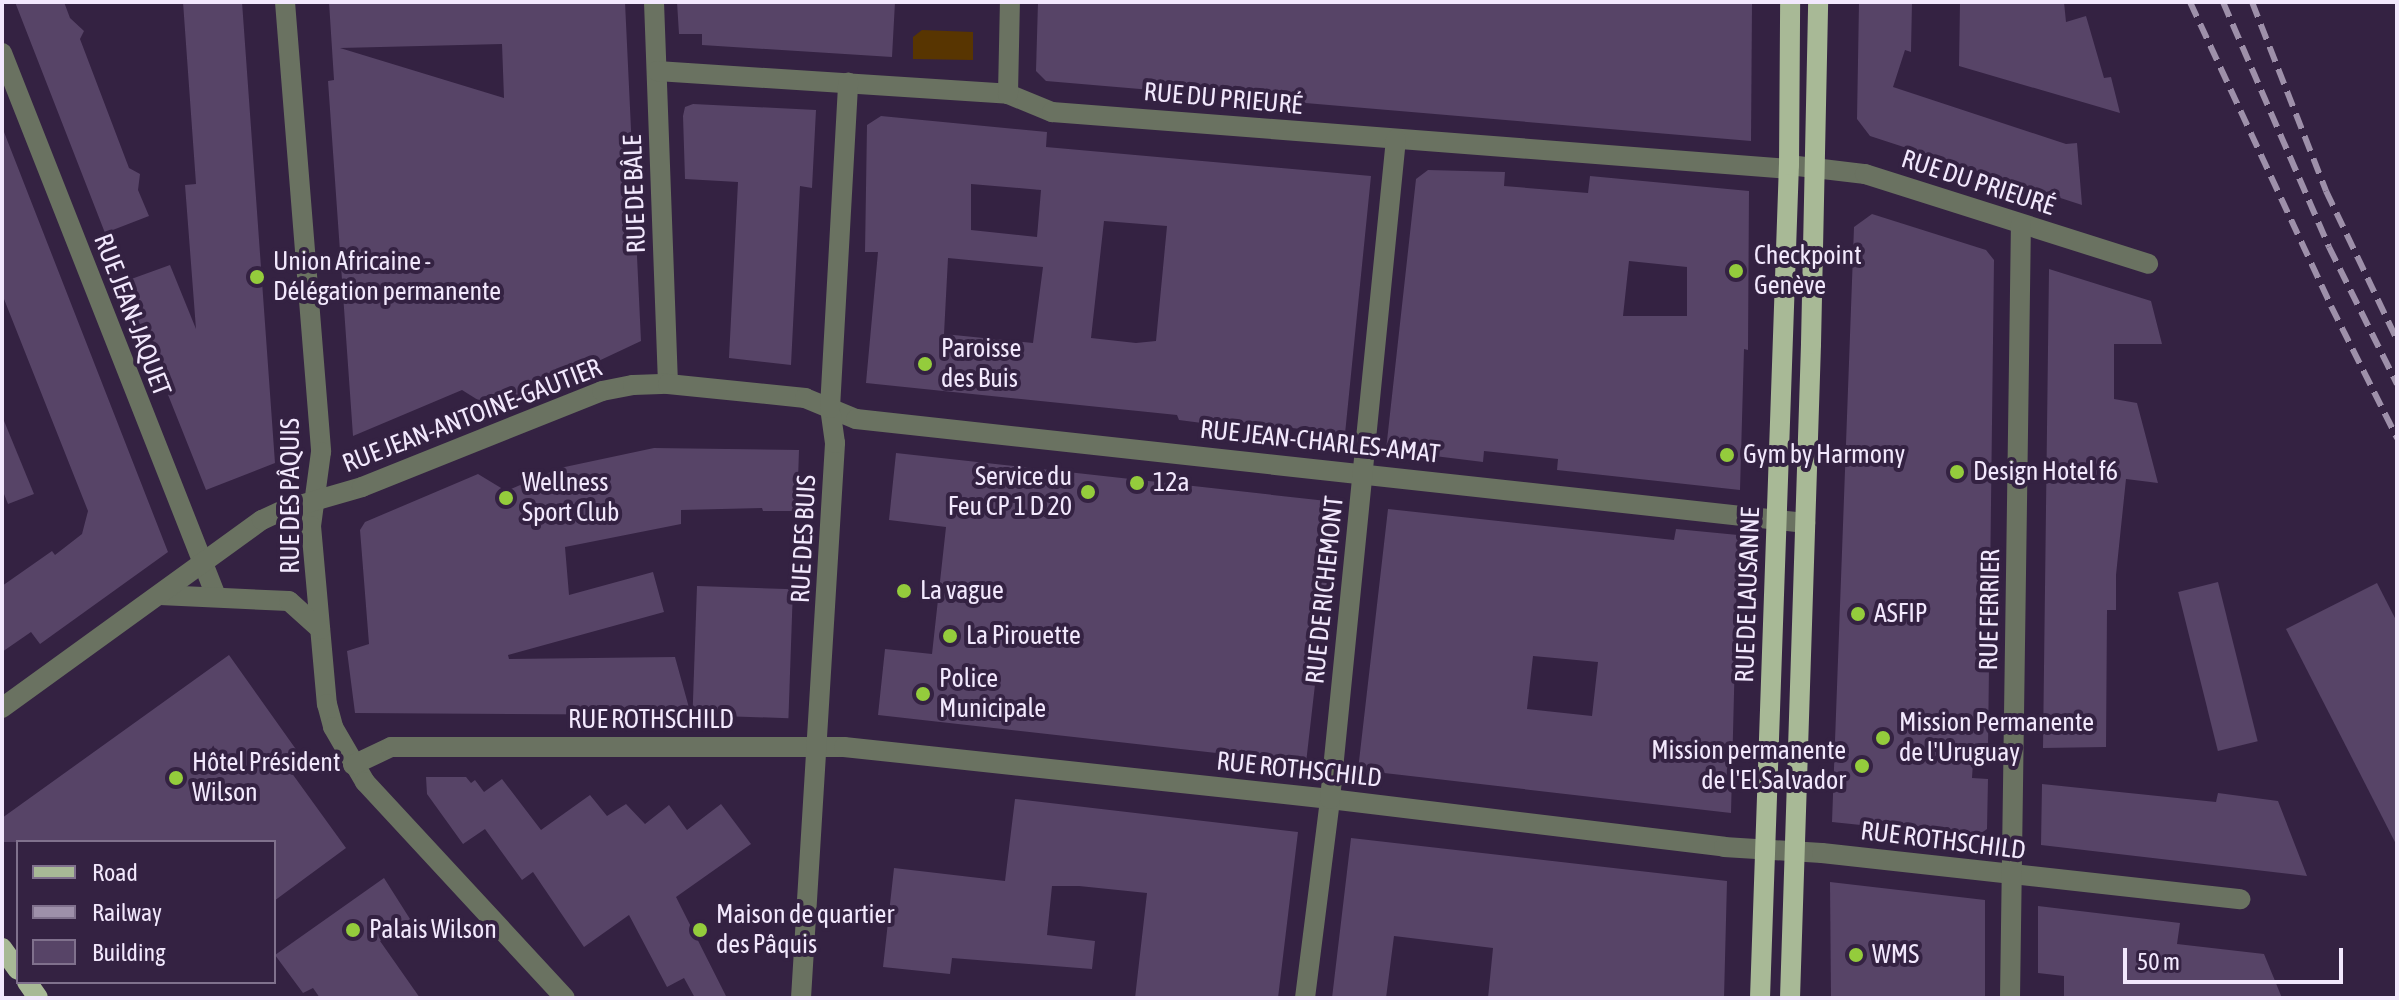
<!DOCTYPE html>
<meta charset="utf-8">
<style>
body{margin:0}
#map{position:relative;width:2399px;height:1000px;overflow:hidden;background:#342242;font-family:"Asap Condensed",sans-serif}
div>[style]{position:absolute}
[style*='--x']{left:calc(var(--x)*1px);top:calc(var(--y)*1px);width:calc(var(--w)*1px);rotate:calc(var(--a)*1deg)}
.green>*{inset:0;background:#583501}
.building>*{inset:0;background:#574467;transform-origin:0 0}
.minor>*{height:20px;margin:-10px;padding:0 10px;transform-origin:10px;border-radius:10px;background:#6a7261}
.major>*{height:20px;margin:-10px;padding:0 10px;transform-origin:10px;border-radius:10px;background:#a8b996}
.rail>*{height:6px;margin-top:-3px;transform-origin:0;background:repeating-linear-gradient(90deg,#9e90aa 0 16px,transparent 0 24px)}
.dots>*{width:22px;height:22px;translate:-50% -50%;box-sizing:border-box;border:4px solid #342242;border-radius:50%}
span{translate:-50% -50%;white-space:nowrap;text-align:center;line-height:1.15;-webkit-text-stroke:8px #342242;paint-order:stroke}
.street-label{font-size:26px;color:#f2e8fd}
.poi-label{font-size:26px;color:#f2e8fd}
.left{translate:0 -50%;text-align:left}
.right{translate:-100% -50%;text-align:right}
.frame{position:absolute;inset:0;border:4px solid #f2e8fd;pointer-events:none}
.legend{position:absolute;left:16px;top:840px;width:260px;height:144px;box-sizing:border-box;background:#342242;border:2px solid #80718d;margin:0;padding:10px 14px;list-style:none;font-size:24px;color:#f2e8fd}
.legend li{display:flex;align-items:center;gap:16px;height:40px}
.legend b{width:40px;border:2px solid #80718d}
.scale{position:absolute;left:2123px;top:948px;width:220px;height:36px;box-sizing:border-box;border:4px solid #f2e8fd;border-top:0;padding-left:10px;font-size:24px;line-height:28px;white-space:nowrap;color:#f2e8fd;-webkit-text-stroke:6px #342242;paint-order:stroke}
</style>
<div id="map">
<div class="green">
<div style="clip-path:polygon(922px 30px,973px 32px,973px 60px,913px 59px,913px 37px)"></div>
</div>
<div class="building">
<div style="clip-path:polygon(15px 2px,64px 2px,70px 18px,84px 31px,80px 39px,129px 168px,140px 174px,138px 190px,149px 216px,105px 233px)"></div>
<div style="clip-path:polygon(183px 2px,242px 2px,275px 463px,206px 490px,123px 282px,170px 265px,196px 329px,185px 185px,196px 184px)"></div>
<div style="clip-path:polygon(evenodd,329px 2px,625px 2px,641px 341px,494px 410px,462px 390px,353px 436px,328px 81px,334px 80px,329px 2px,502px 44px,504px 98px,340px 48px,502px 44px)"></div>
<div style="clip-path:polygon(677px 2px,895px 2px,892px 57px,702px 45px,702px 34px,679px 34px)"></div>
<div style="clip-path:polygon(1038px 2px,1752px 2px,1751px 141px,1046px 81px,1036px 71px)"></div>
<div style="clip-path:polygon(1859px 2px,1912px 2px,1911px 52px,1905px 50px,1893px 87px,2066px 144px,2077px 143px,2082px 205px,1870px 136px,1857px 119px)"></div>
<div style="clip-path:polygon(1960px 2px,2064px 2px,2066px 22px,2086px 16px,2104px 78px,2111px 77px,2120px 113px,1959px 66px)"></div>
<div style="clip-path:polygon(693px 104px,816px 110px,812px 188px,800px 186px,791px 365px,729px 358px,738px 182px,685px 179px,683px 116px,685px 107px)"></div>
<div style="clip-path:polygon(evenodd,881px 116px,1047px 132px,1046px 147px,1371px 176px,1345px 434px,1205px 418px,1202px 423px,1179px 420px,1177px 415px,866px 383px,878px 252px,865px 252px,867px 125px,881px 116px,971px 184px,1041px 190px,1037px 237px,971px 230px,971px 184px,881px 116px,1104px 221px,1167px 226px,1156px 341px,1136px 343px,1091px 338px,1104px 221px,881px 116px,948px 258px,1043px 267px,1033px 343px,944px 334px,948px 258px)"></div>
<div style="clip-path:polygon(4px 132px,168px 552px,40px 644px,31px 632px,2px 652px,2px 586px,52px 551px,55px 555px,82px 534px,88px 511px,2px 294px)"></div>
<div style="clip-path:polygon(evenodd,1428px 170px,1505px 172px,1504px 186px,1588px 193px,1590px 176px,1749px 191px,1748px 350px,1744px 349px,1740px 490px,1557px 470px,1558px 459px,1484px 451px,1483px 462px,1386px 450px,1416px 179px,1428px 170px,1629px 261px,1687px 267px,1687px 316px,1623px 316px,1629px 261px)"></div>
<div style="clip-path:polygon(1872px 214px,1986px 250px,1994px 260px,1988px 748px,1974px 748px,1972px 778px,1988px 779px,1987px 829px,1976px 837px,1832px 822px,1854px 227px)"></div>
<div style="clip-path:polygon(2049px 269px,2151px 301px,2162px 344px,2114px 344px,2114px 399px,2137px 403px,2158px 483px,2126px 479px,2116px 575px,2116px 610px,2107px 610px,2106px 747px,2043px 748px)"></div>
<div style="clip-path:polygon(2px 416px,34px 494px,8px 504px,2px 489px)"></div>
<div style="clip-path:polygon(654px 448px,799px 450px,797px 511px,763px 511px,762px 508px,681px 510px,681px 524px,565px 547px,569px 595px,653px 572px,664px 612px,508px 655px,509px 659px,675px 657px,691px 715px,355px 713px,347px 651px,369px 644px,360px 530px,365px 522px,478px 474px,506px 491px,560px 468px)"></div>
<div style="clip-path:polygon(896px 453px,1336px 502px,1306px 763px,878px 715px,885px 649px,932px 654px,946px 527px,889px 520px)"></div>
<div style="clip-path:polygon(evenodd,1388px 509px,1674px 540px,1676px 529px,1738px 535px,1731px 813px,1358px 770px,1388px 509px,1533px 656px,1598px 662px,1592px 716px,1527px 709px,1533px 656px)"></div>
<div style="left:2218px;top:582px;width:164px;height:41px;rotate:76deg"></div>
<div style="clip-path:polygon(2377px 583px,2397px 622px,2397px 846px,2286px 629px)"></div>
<div style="left:697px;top:586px;width:96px;height:129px;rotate:2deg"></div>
<div style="clip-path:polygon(229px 655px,305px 762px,291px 772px,346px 848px,274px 901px,274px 842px,2px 842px,2px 818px)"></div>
<div style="clip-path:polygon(426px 777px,466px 777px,471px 783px,475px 780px,484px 792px,502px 779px,541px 830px,590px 795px,607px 816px,626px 804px,645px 824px,669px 805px,687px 830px,721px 804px,751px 844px,676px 897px,727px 998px,695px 998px,684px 978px,667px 987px,629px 915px,584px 947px,533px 872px,522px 880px,485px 829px,463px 844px,427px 794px)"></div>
<div style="clip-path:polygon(2042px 784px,2216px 802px,2218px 793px,2278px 801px,2307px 876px,2041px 845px)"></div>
<div style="clip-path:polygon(1015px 799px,1298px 832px,1278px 998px,1135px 998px,1147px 893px,1079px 886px,1052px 886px,1047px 935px,1095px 941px,1092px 969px,952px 958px,950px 974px,883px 967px,894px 868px,1005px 881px)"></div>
<div style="clip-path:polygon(1351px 838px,1727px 881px,1724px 998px,1488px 998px,1493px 948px,1394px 936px,1386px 998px,1332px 998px)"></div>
<div style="clip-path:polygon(384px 878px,410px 919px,380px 941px,420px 998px,320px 998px,313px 988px,303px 993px,275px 955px)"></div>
<div style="clip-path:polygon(1830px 882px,1985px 900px,1985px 998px,1831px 998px)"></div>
<div style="clip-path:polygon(2038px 906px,2180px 923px,2177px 944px,2264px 954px,2282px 998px,2064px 998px,2064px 976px,2038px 973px)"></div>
</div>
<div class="minor">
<div style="--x:285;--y:2;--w:451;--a:85.4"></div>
<div style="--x:321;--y:452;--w:75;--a:97.7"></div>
<div style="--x:311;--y:526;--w:179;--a:84.9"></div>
<div style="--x:327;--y:704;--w:24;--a:75"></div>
<div style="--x:333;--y:727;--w:64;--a:59.8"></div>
<div style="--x:365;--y:782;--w:294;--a:47.2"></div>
<div style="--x:654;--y:2;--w:382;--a:87.9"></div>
<div style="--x:2;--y:53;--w:584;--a:68.49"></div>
<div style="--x:657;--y:71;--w:352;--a:3.7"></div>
<div style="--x:1008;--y:94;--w:48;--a:22.2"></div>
<div style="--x:1052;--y:112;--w:739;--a:4.42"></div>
<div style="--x:1008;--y:94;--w:92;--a:-88.8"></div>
<div style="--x:1789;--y:165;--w:77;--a:6.8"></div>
<div style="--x:1865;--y:174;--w:297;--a:17.6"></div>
<div style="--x:160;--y:595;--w:129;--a:2.7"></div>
<div style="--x:289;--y:601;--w:42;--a:42.1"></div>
<div style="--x:2;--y:708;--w:321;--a:-35.9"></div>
<div style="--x:262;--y:520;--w:26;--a:-25"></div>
<div style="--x:286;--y:509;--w:79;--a:-16.1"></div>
<div style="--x:362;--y:487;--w:258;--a:-21.8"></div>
<div style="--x:602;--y:391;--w:32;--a:-11"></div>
<div style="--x:633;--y:385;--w:35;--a:-2"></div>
<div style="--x:668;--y:384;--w:138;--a:5.8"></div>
<div style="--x:805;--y:398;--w:55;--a:22.4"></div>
<div style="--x:856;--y:419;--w:955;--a:6.25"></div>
<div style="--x:353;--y:765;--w:42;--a:-25.3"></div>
<div style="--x:391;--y:747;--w:453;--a:0"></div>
<div style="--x:844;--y:747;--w:489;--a:6.1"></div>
<div style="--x:1330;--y:799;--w:397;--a:6.9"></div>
<div style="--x:1724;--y:847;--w:98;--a:3.5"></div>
<div style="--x:1822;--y:853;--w:421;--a:6.3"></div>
<div style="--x:801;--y:998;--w:556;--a:-86.49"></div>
<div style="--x:835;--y:443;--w:35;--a:-98"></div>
<div style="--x:830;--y:408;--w:326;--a:-86.8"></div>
<div style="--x:1305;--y:998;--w:201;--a:-82.8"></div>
<div style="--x:1330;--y:799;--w:663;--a:-84.29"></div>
<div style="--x:2010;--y:998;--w:774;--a:-89.19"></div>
</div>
<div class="major">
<div style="--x:2;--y:948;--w:27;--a:54"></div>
<div style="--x:27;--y:982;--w:19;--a:55"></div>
<div style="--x:1760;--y:998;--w:834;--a:-88.01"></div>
<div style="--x:1789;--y:165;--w:163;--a:-89.6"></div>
<div style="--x:1790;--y:998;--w:654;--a:-88.16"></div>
<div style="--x:1811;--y:344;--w:342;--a:-88.8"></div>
</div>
<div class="rail">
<div style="--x:2190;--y:2;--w:335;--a:65.1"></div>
<div style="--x:2331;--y:306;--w:148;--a:63.4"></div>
<div style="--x:2223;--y:2;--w:267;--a:66.6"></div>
<div style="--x:2329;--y:247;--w:153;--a:63.6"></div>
<div style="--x:2252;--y:2;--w:203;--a:68.6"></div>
<div style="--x:2326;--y:191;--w:165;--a:64.5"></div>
</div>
<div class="dots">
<div style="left:1736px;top:271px;background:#94cc3c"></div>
<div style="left:257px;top:277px;background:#94cc3c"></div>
<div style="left:925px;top:364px;background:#94cc3c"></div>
<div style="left:1727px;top:455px;background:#94cc3c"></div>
<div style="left:1957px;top:472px;background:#94cc3c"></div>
<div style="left:1137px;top:483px;background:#94cc3c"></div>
<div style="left:1088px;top:492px;background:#94cc3c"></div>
<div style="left:506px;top:498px;background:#94cc3c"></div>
<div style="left:904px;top:591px;background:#94cc3c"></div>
<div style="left:1858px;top:614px;background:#94cc3c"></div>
<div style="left:950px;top:636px;background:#94cc3c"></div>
<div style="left:923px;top:694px;background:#94cc3c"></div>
<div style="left:1883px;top:738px;background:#94cc3c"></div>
<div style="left:1862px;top:766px;background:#94cc3c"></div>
<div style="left:176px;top:778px;background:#94cc3c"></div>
<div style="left:353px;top:930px;background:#94cc3c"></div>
<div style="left:700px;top:930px;background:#94cc3c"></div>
<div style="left:1856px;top:955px;background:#94cc3c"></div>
</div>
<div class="street-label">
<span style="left:1223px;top:99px;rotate:5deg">RUE DU PRIEURÉ</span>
<span style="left:1978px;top:183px;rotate:18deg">RUE DU PRIEURÉ</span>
<span style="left:635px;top:194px;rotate:-92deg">RUE DE BÂLE</span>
<span style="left:132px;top:315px;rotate:69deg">RUE JEAN-JAQUET</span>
<span style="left:472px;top:416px;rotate:-21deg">RUE JEAN-ANTOINE-GAUTIER</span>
<span style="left:1320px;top:442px;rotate:6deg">RUE JEAN-CHARLES-AMAT</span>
<span style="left:291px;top:496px;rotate:-90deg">RUE DES PÂQUIS</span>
<span style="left:804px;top:539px;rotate:-87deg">RUE DES BUIS</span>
<span style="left:1325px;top:590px;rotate:-84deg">RUE DE RICHEMONT</span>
<span style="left:1748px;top:595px;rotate:-88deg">RUE DE LAUSANNE</span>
<span style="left:1990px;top:610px;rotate:-89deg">RUE FERRIER</span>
<span style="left:651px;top:720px">RUE ROTHSCHILD</span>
<span style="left:1299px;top:770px;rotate:6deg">RUE ROTHSCHILD</span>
<span style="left:1943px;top:841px;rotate:7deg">RUE ROTHSCHILD</span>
</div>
<div class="poi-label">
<span class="left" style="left:1754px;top:271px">Checkpoint<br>Genève</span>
<span class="left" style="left:273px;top:277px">Union Africaine -<br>Délégation permanente</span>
<span class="left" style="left:941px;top:364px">Paroisse<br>des Buis</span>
<span class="left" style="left:1743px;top:455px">Gym by Harmony</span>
<span class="left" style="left:1973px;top:472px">Design Hotel f6</span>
<span class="right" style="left:1072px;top:492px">Service du<br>Feu CP 1 D 20</span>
<span class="left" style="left:522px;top:498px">Wellness<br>Sport Club</span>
<span class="left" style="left:1153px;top:483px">12a</span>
<span class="left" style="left:920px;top:591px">La vague</span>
<span class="left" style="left:1874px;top:614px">ASFIP</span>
<span class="left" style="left:966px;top:636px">La Pirouette</span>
<span class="left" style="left:939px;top:694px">Police<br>Municipale</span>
<span class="left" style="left:1899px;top:738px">Mission Permanente<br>de l'Uruguay</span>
<span class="right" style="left:1846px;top:766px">Mission permanente<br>de l'El Salvador</span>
<span class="left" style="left:192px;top:778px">Hôtel Président<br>Wilson</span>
<span class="left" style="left:716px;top:930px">Maison de quartier<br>des Pâquis</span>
<span class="left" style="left:369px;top:930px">Palais Wilson</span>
<span class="left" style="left:1872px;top:955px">WMS</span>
</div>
<div class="frame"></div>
<ul class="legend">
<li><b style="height:10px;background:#a8b996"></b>Road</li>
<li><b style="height:10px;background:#9e90aa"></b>Railway</li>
<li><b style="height:22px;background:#574467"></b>Building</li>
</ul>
<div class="scale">50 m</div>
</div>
